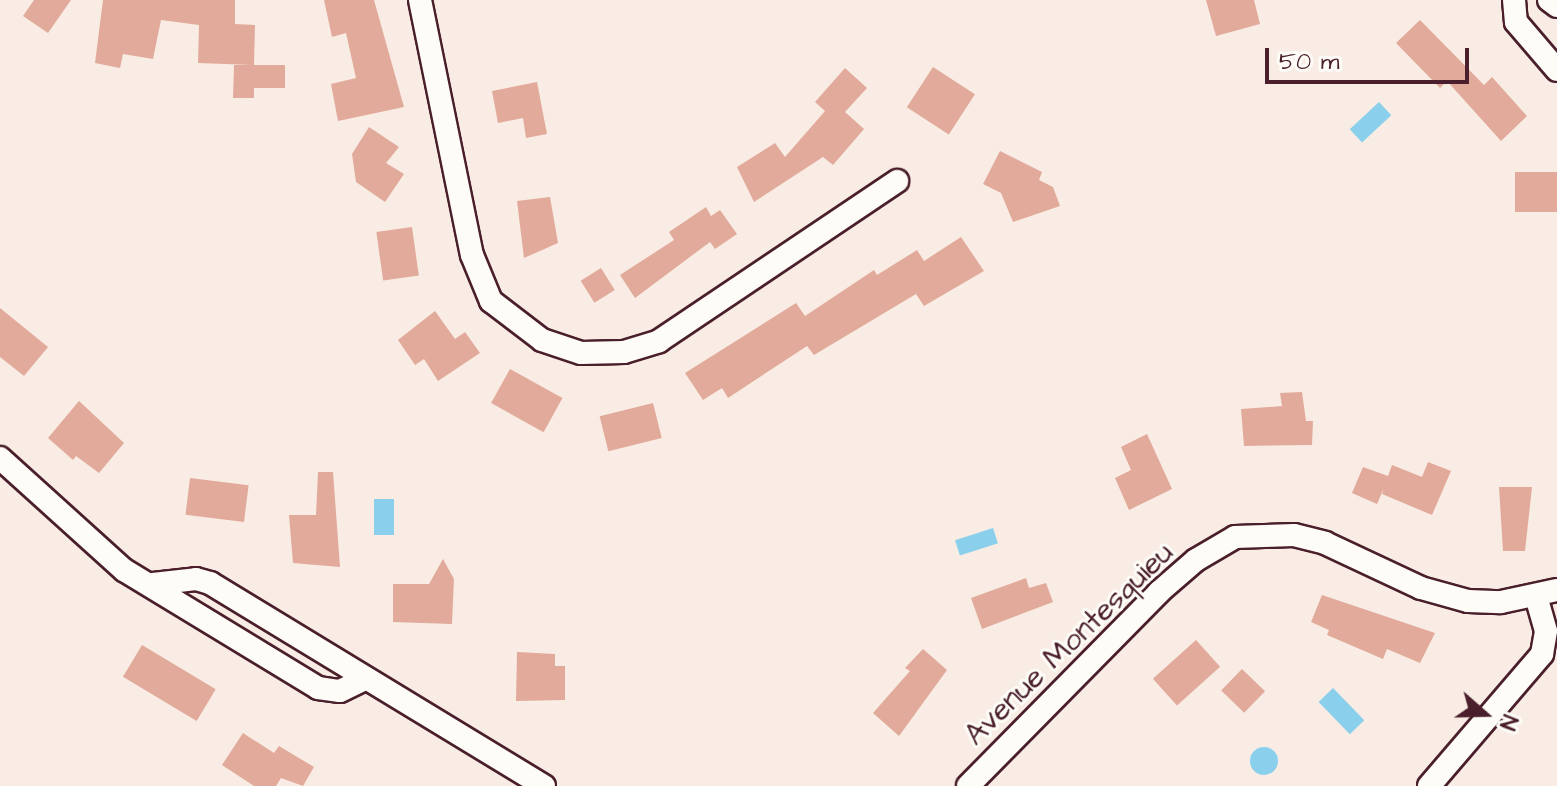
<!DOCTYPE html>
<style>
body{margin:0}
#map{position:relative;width:1557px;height:786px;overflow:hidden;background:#f8ece4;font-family:"Architects Daughter",sans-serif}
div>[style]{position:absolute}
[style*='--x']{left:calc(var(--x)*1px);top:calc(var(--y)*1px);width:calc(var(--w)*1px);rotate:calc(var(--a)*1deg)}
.water>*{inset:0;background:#8ad0ec;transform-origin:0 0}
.round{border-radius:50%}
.building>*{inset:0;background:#e2aa9a;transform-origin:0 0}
.roads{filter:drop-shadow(2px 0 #4a1f2b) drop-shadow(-2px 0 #4a1f2b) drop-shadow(0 2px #4a1f2b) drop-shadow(0 -2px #4a1f2b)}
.minor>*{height:22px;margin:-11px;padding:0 11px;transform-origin:11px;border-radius:11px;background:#fdfcf7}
span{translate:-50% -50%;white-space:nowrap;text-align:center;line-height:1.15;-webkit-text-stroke:6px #fdfcf7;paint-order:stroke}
.street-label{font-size:30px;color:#4a1f2b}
.north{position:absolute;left:1445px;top:674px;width:80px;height:80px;-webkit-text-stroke:6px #fdfcf7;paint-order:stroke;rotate:110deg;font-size:22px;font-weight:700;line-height:32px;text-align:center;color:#4a1f2b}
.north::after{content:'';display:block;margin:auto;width:28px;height:36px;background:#4a1f2b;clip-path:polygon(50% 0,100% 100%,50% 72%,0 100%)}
.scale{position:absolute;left:1265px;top:48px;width:204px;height:36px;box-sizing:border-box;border:4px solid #4a1f2b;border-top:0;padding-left:10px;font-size:24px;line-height:28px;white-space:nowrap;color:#4a1f2b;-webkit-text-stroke:6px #fdfcf7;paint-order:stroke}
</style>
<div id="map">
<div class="water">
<div style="left:1379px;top:102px;width:18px;height:40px;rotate:47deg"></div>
<div style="left:374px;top:499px;width:20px;height:36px"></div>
<div style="left:993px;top:528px;width:16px;height:40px;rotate:72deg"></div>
<div style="left:1333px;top:688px;width:45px;height:20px;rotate:46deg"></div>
<div class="round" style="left:1250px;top:747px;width:28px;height:28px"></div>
</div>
<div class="building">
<div style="clip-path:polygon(34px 0,71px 0,48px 33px,23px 16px)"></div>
<div style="clip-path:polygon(103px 0,235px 0,235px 24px,255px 25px,254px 65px,285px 65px,285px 88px,254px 88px,254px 98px,233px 98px,234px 65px,252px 65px,198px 63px,199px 25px,161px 20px,153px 59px,123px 54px,120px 68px,95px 63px)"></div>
<div style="clip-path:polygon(324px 0,374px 0,404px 107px,338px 121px,331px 84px,356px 78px,346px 33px,332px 37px)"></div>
<div style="clip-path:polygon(1206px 0,1254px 0,1260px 24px,1216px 36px)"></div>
<div style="clip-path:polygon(1420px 20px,1484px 85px,1492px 77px,1527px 116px,1501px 141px,1447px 81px,1440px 88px,1396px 43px)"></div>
<div style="left:933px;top:67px;width:50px;height:48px;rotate:33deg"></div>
<div style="clip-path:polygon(845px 68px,867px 88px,845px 112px,864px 129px,833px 165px,823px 157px,754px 202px,737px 167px,775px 143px,785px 157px,825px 111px,815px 102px)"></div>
<div style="clip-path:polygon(537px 82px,547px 134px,526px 138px,523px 118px,498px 123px,492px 91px)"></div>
<div style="clip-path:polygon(369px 127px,399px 147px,386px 163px,404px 174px,385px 202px,356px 182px,352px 154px)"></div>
<div style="clip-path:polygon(1000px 151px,1042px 172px,1039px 180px,1053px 187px,1060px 206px,1013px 222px,1001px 193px,983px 184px)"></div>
<div style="left:1557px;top:172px;width:40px;height:42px;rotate:90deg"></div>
<div style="clip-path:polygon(550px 197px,558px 243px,524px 258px,517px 201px)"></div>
<div style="clip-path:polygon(706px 207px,711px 216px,720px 210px,737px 234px,715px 249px,710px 242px,635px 298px,620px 275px,674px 240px,669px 232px)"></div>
<div style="left:412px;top:227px;width:49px;height:36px;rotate:82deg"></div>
<div style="clip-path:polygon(961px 237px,984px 271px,924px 306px,916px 294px,814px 355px,807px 346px,728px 398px,722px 388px,703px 400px,685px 373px,796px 303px,805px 316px,874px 270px,877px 275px,917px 250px,924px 261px)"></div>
<div style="left:601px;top:268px;width:26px;height:24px;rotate:58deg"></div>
<div style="clip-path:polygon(0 308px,48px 347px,24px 376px,0 357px)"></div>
<div style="clip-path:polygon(435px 311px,455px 339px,465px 332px,480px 353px,438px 381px,424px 359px,415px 365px,398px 340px)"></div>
<div style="left:510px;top:369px;width:60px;height:39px;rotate:29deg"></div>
<div style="clip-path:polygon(1302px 392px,1306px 421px,1313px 421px,1312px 445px,1244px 446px,1241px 409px,1282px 406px,1280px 393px)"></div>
<div style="clip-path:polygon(79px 401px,124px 443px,99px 473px,76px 456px,73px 460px,48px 438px)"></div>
<div style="left:653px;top:403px;width:36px;height:55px;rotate:76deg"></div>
<div style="clip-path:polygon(1147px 434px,1172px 489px,1129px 510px,1115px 478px,1131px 470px,1121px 447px)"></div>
<div style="clip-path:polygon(1428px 462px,1451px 471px,1432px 515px,1382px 494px,1384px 488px,1377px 504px,1352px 493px,1363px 467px,1388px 476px,1392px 465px,1422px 477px)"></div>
<div style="clip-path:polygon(318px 472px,333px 472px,340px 567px,293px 563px,289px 515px,316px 515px)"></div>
<div style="left:190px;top:478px;width:59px;height:37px;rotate:7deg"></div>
<div style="clip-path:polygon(1499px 487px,1532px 487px,1525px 551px,1503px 551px)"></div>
<div style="clip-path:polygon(443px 559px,454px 579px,452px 624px,393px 622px,393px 584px,429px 584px)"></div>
<div style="clip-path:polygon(1026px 578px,1029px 588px,1046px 583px,1053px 602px,982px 629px,971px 598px)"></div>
<div style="clip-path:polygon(1322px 595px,1435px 633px,1420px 663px,1387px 649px,1383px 659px,1327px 635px,1329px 630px,1311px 622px)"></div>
<div style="left:1196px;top:640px;width:36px;height:58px;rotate:48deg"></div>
<div style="left:142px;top:645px;width:86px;height:37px;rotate:31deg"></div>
<div style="clip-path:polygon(923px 649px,947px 670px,899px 736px,873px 713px,910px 671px,905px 668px)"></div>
<div style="clip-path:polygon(517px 652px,555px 654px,555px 666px,565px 666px,565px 700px,516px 701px)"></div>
<div style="left:1242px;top:669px;width:32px;height:30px;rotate:44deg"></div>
<div style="clip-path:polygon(243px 733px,274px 753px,279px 746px,314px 767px,303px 786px,281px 778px,276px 786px,254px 786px,222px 765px)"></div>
</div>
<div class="roads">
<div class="minor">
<div style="--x:420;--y:0;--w:260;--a:78.5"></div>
<div style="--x:472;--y:255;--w:50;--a:67.6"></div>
<div style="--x:491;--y:301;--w:64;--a:37.4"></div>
<div style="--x:542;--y:340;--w:41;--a:18.4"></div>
<div style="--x:581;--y:353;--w:43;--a:-1.3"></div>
<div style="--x:624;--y:352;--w:37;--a:-17"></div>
<div style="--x:659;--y:341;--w:287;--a:-33.9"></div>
<div style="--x:1514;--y:0;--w:22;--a:85"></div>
<div style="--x:1516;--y:22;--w:63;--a:49.5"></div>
<div style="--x:1549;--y:0;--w:10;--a:37"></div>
<div style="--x:0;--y:458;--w:167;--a:42.1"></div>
<div style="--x:124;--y:570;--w:227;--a:31.3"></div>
<div style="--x:318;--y:688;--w:22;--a:8"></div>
<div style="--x:340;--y:691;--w:25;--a:-26"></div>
<div style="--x:153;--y:584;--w:43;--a:-6.6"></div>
<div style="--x:196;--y:579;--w:15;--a:16"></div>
<div style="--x:210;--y:583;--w:391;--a:31.3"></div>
<div style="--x:968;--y:786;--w:272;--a:-45.4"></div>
<div style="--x:1159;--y:592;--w:49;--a:-40.9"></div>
<div style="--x:1196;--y:560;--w:45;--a:-30.5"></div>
<div style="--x:1235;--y:537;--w:59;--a:-1.9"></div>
<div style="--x:1294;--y:535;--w:32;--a:14"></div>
<div style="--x:1325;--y:543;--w:106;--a:25.1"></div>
<div style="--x:1421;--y:588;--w:49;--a:15.5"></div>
<div style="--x:1468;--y:601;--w:33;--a:2"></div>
<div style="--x:1501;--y:602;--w:57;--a:-12.1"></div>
<div style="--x:1429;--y:786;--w:174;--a:-49.4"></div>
<div style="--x:1542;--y:654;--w:23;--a:-80"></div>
<div style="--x:1546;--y:631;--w:35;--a:-106"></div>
</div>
</div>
<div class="street-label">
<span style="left:1069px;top:644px;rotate:-44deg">Avenue Montesquieu</span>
</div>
<div class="north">N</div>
<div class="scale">50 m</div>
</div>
